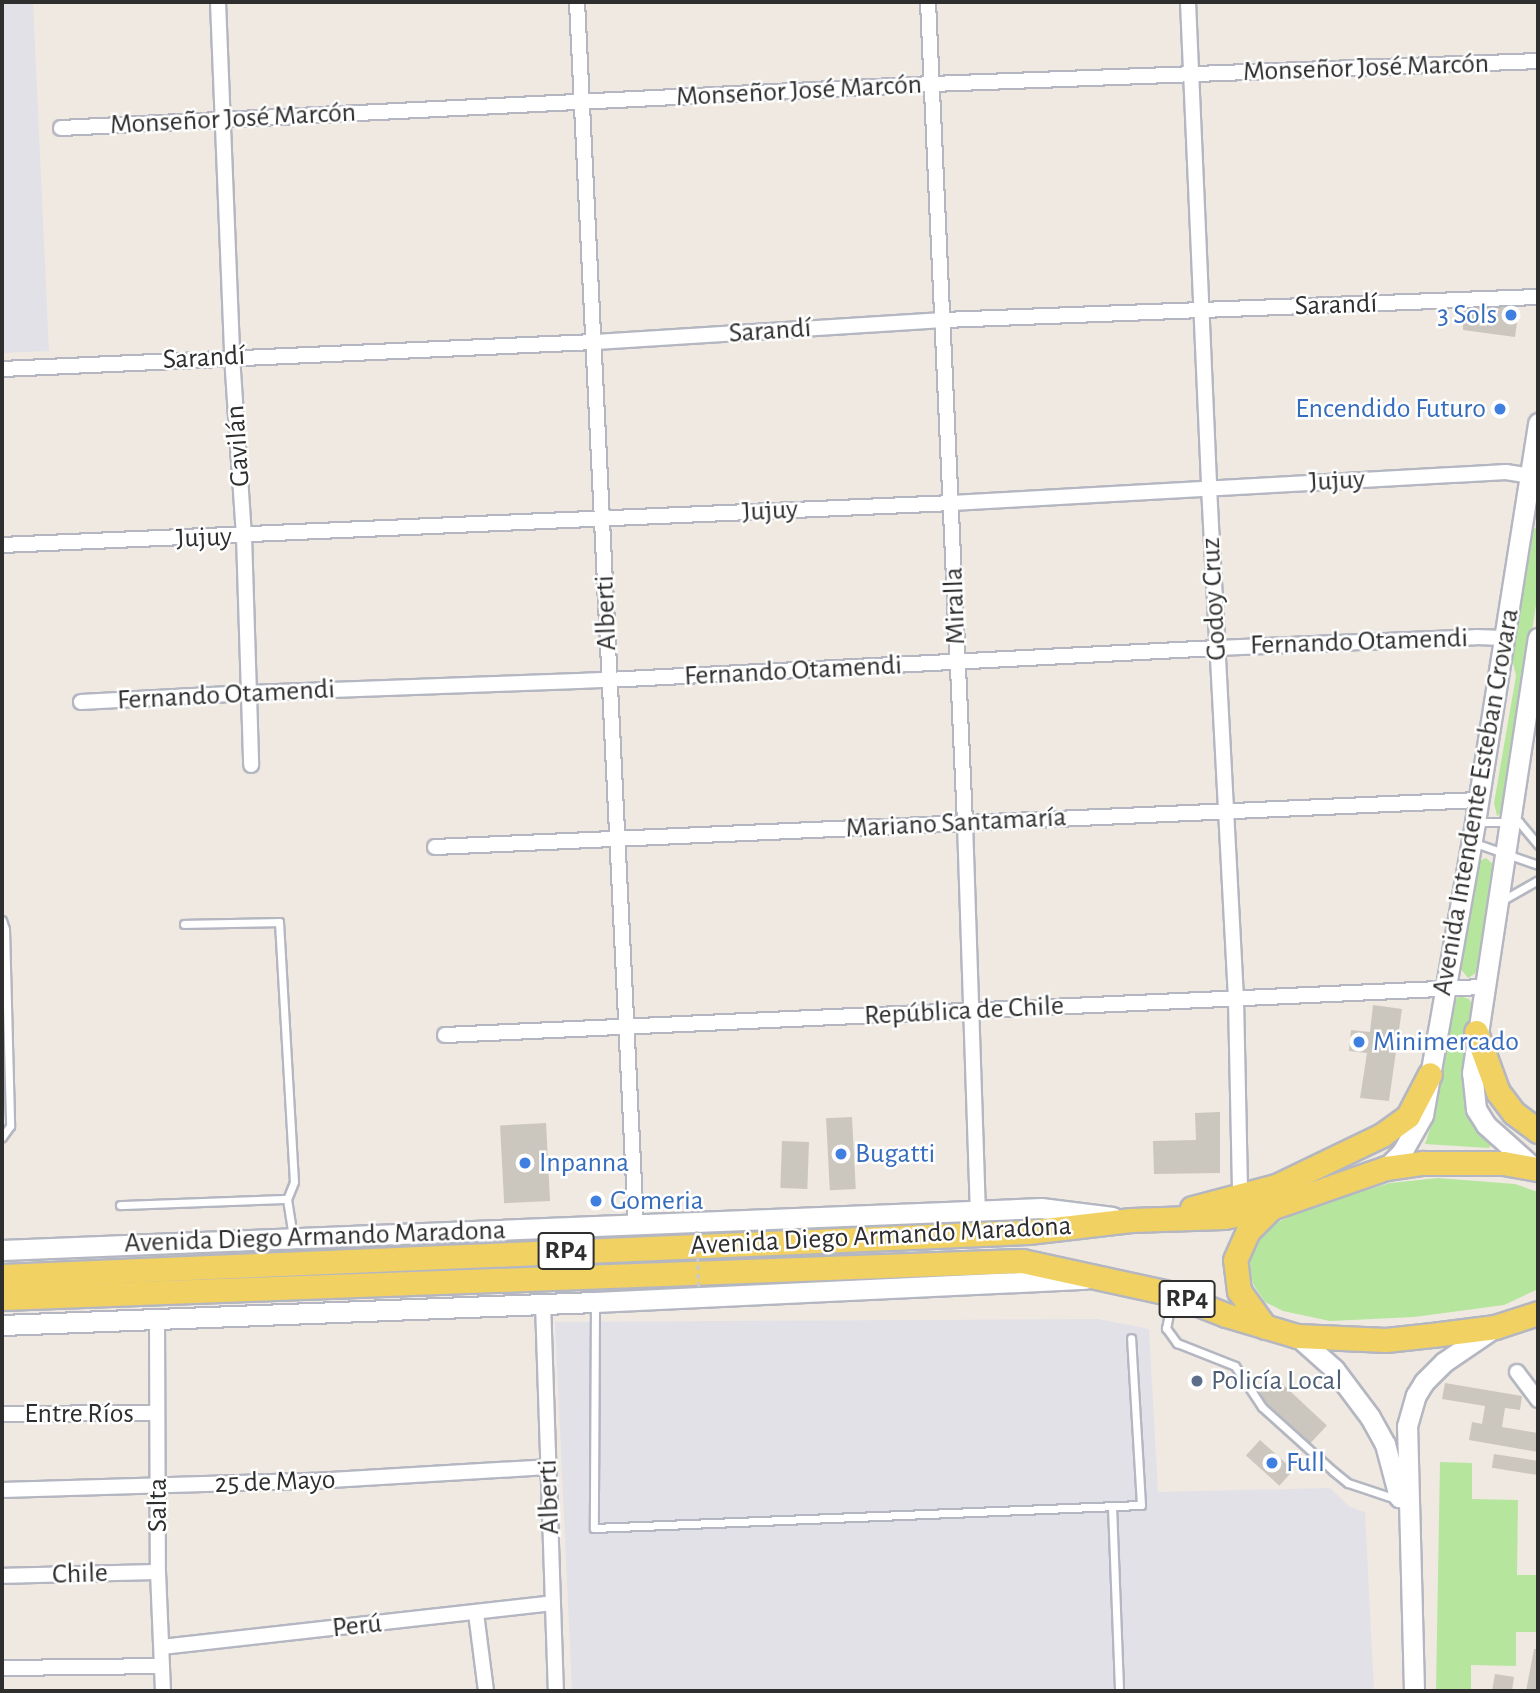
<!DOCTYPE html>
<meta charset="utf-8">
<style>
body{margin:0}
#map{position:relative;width:1540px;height:1693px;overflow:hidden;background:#efe9e1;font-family:"Alegreya Sans",sans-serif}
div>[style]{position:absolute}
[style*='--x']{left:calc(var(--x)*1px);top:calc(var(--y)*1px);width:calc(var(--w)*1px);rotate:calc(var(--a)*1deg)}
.industrial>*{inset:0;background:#e3e1e8}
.green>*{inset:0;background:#b6e59e}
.building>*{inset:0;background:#cbc7bf;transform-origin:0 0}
.roads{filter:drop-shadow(2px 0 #b4b7c1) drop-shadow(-2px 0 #b4b7c1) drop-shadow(0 2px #b4b7c1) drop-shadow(0 -2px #b4b7c1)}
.lane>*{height:7px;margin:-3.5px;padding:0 3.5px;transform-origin:3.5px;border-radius:3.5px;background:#fff}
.street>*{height:14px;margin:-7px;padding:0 7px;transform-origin:7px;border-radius:7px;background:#fff}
.secondary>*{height:19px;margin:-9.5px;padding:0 9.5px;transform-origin:9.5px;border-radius:9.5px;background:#fff}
.primary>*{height:23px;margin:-11.5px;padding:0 11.5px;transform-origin:11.5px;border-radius:11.5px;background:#f2d163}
.path-bridge>*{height:2.5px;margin-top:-1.25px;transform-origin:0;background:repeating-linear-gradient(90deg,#c9c9c9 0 5px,transparent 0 8.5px)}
.dots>*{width:19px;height:19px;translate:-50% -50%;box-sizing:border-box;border:4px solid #fff;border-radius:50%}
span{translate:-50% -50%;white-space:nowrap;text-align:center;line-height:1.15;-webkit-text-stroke:5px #fff;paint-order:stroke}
.shield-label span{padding:2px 5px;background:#fff;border:2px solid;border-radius:5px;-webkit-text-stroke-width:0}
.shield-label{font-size:26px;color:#2e2e2e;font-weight:700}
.street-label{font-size:28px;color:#2e2e2e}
.shop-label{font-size:28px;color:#366cbe}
.right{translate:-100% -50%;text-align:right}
.left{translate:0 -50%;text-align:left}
.service-label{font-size:28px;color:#4e5e75}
.frame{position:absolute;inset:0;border:4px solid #2e2e2e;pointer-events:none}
</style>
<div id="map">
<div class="industrial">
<div style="clip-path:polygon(2px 2px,33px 2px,49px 351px,2px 353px)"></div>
<div style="clip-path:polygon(1098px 1319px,1149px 1329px,1158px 1492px,1330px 1488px,1350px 1507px,1365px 1512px,1374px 1691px,572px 1691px,555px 1322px)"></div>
</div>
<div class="green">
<div style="clip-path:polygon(1538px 526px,1538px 592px,1504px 811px,1497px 816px,1494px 803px,1516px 676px,1511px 653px,1529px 533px)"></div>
<div style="clip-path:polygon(1486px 858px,1495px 866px,1479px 971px,1468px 978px,1460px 968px,1475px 863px)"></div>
<div style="clip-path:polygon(1460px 996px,1469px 999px,1472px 1004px,1475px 1125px,1491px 1145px,1489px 1148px,1425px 1144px,1436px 1111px,1453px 1002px)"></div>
<div style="clip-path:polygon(1438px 1178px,1515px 1184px,1538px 1192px,1538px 1289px,1504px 1305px,1414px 1317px,1330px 1321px,1283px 1311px,1265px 1302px,1253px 1284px,1248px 1263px,1256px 1242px,1272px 1225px,1309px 1207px,1390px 1183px)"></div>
<div style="clip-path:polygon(1440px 1462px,1472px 1463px,1472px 1499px,1518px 1500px,1517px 1575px,1538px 1575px,1538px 1632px,1516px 1632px,1516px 1666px,1471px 1665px,1471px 1691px,1436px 1691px)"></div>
</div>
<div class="building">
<div style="clip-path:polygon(1509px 304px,1518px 315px,1515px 337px,1463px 330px,1463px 307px)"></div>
<div style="clip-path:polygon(1373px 1005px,1402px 1009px,1389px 1101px,1360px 1098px,1367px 1053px,1349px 1051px,1351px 1030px,1370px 1032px)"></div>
<div style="clip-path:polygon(1220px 1112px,1220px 1173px,1154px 1174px,1153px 1141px,1196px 1140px,1195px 1113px)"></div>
<div style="left:852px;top:1117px;width:72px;height:26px;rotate:87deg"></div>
<div style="left:546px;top:1123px;width:78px;height:46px;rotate:87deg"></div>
<div style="left:782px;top:1141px;width:27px;height:47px;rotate:2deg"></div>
<div style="left:1275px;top:1377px;width:71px;height:25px;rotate:43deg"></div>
<div style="clip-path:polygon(1445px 1383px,1522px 1396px,1520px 1410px,1505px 1408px,1502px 1427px,1538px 1433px,1538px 1452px,1469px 1440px,1472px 1422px,1482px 1424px,1485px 1406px,1442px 1399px)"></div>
<div style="left:1260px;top:1440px;width:45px;height:21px;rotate:42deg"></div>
<div style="left:1494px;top:1454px;width:45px;height:14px;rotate:9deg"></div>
<div style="clip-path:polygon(1534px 1649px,1538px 1649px,1538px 1691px,1526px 1691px)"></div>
<div style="clip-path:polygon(1495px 1674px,1514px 1677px,1512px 1691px,1492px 1691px)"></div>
</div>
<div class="roads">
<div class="lane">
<div style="--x:1476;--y:822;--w:43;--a:0"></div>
<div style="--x:1519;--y:822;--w:30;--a:50"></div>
<div style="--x:1472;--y:842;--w:70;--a:19.2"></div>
<div style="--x:1503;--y:900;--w:40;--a:-29.7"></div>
<div style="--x:2;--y:920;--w:9;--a:72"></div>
<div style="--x:5;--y:929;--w:197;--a:88.5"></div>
<div style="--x:10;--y:1126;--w:14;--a:126"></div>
<div style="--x:184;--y:924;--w:95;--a:-1.2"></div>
<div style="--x:279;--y:922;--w:260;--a:86.7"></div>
<div style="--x:294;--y:1182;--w:18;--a:112"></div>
<div style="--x:287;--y:1199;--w:38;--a:81"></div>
<div style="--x:120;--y:1205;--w:167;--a:-2.1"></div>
<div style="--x:1172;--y:1298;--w:31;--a:101"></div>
<div style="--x:1166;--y:1328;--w:19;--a:54"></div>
<div style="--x:1177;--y:1343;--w:62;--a:21.6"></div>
<div style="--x:1235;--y:1366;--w:49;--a:56.6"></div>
<div style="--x:1262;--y:1407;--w:96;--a:42"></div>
<div style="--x:1333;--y:1471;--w:19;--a:39"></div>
<div style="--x:1348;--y:1483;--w:51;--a:18.4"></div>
<div style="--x:595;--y:1305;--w:223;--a:90.3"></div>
<div style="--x:594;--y:1528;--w:547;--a:-2.41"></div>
<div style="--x:1141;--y:1505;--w:167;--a:-93.4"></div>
<div style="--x:1112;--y:1506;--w:185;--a:87.8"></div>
</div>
<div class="street">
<div style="--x:218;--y:2;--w:354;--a:87.7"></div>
<div style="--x:232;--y:356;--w:180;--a:86.2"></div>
<div style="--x:244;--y:536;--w:229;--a:88.2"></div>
<div style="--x:577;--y:2;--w:1223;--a:87.24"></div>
<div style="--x:928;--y:2;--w:822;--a:87.42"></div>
<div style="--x:965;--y:823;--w:387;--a:88.1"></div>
<div style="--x:1188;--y:2;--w:485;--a:87.5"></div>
<div style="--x:1209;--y:487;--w:513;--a:86.98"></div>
<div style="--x:1236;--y:999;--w:197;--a:88.8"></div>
<div style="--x:61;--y:128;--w:872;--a:-2.89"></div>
<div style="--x:932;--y:84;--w:606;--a:-2.17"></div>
<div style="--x:2;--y:369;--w:594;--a:-2.61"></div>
<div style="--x:595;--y:342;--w:350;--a:-3.6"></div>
<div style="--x:944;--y:320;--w:594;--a:-2.22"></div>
<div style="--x:2;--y:545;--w:951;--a:-2.53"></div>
<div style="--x:952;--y:503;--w:555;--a:-3.2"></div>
<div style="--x:1506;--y:472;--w:32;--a:9"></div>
<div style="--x:81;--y:702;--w:168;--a:-3.1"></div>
<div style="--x:249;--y:693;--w:359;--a:-2.1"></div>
<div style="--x:608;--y:680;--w:610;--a:-3.01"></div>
<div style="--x:1217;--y:648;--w:259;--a:-2.4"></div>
<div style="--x:1476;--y:637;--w:28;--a:2"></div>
<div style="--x:435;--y:847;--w:1044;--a:-2.58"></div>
<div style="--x:445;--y:1035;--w:1040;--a:-2.65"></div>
<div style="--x:543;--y:1303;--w:388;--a:88.1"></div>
<div style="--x:157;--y:1318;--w:254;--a:89.8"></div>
<div style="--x:158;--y:1572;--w:119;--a:87.6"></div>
<div style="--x:1517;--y:1372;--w:35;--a:53"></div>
<div style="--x:2;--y:1414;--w:155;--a:-0.4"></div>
<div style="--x:2;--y:1490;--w:312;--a:-1.7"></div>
<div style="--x:314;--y:1481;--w:234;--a:-3.4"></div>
<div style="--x:2;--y:1576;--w:156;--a:-1.5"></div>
<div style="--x:476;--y:1613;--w:79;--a:82.7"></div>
<div style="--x:162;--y:1647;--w:393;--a:-6.4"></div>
<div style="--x:2;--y:1668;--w:160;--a:-0.7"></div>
</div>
<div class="secondary">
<div style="--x:1533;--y:1167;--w:63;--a:-138.2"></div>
<div style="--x:1486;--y:1125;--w:19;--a:-122"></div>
<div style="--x:1476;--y:1109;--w:36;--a:-96"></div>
<div style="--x:1472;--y:1073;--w:440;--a:-81.4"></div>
<div style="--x:1386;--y:1168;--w:23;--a:-45"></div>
<div style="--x:1402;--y:1152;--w:43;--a:-60.4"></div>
<div style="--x:1423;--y:1115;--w:298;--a:-79.9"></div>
<div style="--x:1475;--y:822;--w:404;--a:-81"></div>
<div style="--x:2;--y:1250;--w:1040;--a:-2.31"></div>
<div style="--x:1041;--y:1208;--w:72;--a:7.2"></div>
<div style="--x:2;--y:1325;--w:593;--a:-2.22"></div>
<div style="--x:595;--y:1302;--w:491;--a:-2.7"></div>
<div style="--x:1297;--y:1336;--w:50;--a:41.7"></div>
<div style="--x:1334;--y:1369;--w:60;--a:53.1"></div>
<div style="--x:1370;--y:1417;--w:31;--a:61"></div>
<div style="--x:1385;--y:1444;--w:55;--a:75.2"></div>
<div style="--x:1414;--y:1691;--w:265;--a:-91.5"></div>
<div style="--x:1407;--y:1426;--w:32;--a:-74"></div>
<div style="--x:1416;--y:1395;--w:15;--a:-58"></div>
<div style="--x:1424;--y:1382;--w:28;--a:-45"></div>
<div style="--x:1444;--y:1362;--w:60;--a:-34.2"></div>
</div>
<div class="primary">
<div style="--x:1476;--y:1032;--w:64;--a:69.9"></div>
<div style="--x:1498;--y:1092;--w:26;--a:53"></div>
<div style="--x:1514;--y:1113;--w:30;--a:37"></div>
<div style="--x:1192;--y:1208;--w:87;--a:-14.7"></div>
<div style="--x:1276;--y:1186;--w:118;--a:-25.7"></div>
<div style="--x:1382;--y:1135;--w:32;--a:-36"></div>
<div style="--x:1408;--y:1116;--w:47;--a:-62.4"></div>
<div style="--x:2;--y:1276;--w:1027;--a:-2.46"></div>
<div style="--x:1028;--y:1232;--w:104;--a:-6.6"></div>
<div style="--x:1131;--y:1220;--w:93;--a:-1.8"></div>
<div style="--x:1224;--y:1217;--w:48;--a:-10.8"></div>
<div style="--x:2;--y:1298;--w:1021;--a:-2.08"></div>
<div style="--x:1022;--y:1261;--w:155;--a:12.3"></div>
<div style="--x:1173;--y:1294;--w:57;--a:21.6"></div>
<div style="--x:1226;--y:1315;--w:74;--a:16.5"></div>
<div style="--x:1297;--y:1336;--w:89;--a:2.6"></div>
<div style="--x:1386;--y:1340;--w:46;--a:-6.2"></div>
<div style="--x:1432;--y:1335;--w:64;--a:-7.2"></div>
<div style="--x:1495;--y:1327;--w:45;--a:-18"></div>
<div style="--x:1265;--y:1327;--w:44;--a:-125.8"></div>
<div style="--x:1239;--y:1291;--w:31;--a:-97"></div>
<div style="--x:1235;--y:1260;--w:32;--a:-66"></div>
<div style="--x:1248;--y:1231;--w:33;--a:-45"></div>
<div style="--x:1271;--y:1208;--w:122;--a:-19.2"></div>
<div style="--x:1386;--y:1168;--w:37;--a:-8"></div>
<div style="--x:1423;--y:1163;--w:80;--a:0"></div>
<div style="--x:1503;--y:1163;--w:36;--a:10"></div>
</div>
</div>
<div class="path-bridge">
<div style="--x:697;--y:1231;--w:56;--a:88"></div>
</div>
<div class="dots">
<div style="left:1511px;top:315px;background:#3f7fe0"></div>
<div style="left:1500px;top:409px;background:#3f7fe0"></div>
<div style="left:1359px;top:1042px;background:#3f7fe0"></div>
<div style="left:841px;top:1154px;background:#3f7fe0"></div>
<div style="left:525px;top:1163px;background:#3f7fe0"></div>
<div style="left:596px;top:1201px;background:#3f7fe0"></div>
<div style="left:1197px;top:1381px;background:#5c6f8a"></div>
<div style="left:1272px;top:1463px;background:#3f7fe0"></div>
</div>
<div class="shield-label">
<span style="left:566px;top:1251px">RP4</span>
<span style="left:1187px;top:1299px">RP4</span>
</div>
<div class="street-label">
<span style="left:1366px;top:68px;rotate:-2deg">Monseñor José Marcón</span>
<span style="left:799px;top:91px;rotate:-3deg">Monseñor José Marcón</span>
<span style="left:233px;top:119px;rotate:-3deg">Monseñor José Marcón</span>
<span style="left:1336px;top:305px;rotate:-2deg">Sarandí</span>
<span style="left:770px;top:331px;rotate:-4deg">Sarandí</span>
<span style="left:204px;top:358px;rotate:-3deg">Sarandí</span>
<span style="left:238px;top:446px;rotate:-94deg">Gavilán</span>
<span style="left:1337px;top:481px;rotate:-3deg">Jujuy</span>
<span style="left:770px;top:511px;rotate:-3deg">Jujuy</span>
<span style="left:204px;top:538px;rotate:-2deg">Jujuy</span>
<span style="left:1214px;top:599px;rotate:-93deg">Godoy Cruz</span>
<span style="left:955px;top:606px;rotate:-92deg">Miralla</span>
<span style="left:606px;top:613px;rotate:-92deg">Alberti</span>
<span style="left:1359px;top:642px;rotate:-2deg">Fernando Otamendi</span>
<span style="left:793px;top:671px;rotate:-3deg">Fernando Otamendi</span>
<span style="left:226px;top:695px;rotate:-3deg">Fernando Otamendi</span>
<span style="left:1476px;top:802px;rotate:-80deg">Avenida Intendente Esteban Crovara</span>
<span style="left:956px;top:823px;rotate:-3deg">Mariano Santamaría</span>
<span style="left:964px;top:1011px;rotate:-3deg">República de Chile</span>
<span style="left:881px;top:1236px;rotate:-3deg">Avenida Diego Armando Maradona</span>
<span style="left:315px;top:1237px;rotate:-2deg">Avenida Diego Armando Maradona</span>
<span style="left:79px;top:1414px">Entre Ríos</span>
<span style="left:275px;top:1482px;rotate:-2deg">25 de Mayo</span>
<span style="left:549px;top:1497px;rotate:-92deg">Alberti</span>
<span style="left:158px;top:1505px;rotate:-90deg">Salta</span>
<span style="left:80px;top:1574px;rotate:-2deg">Chile</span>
<span style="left:357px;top:1626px;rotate:-6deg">Perú</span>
</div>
<div class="shop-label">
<span class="right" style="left:1497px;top:315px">3 Sols</span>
<span class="right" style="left:1486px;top:409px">Encendido Futuro</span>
<span class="left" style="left:1373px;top:1042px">Minimercado</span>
<span class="left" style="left:855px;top:1154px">Bugatti</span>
<span class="left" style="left:539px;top:1163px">Inpanna</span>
<span class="left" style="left:610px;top:1201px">Gomeria</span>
<span class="left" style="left:1286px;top:1463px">Full</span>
</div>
<div class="service-label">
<span class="left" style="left:1211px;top:1381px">Policía Local</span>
</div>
<div class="frame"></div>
</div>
